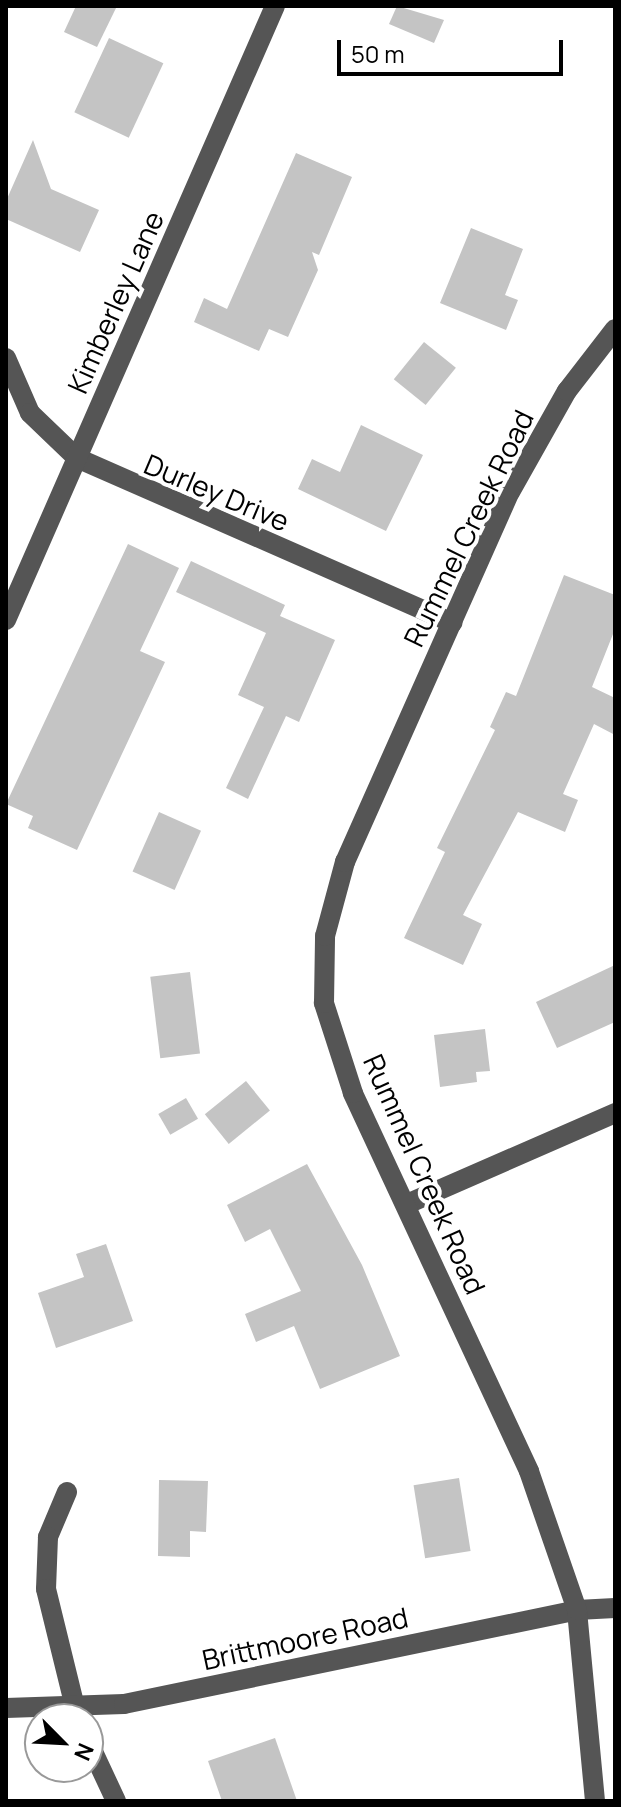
<!DOCTYPE html>
<style>
body{margin:0}
#map{position:relative;width:621px;height:1807px;overflow:hidden;background:#fff;font-family:Manrope,sans-serif}
div>[style]{position:absolute}
[style*='--x']{left:calc(var(--x)*1px);top:calc(var(--y)*1px);width:calc(var(--w)*1px);rotate:calc(var(--a)*1deg)}
.building>*{inset:0;background:#c4c4c4;transform-origin:0 0}
.minor>*{height:20px;margin:-10px;padding:0 10px;transform-origin:10px;border-radius:10px;background:#555}
span{translate:-50% -50%;white-space:nowrap;text-align:center;line-height:1.15;-webkit-text-stroke:8px #fff;paint-order:stroke}
.street-label{font-size:28px;color:#000}
.frame{position:absolute;inset:0;border:8px solid #000;pointer-events:none}
.north{position:absolute;left:24px;top:1703px;width:80px;height:80px;box-sizing:border-box;background:#fff;border:2px solid #999;border-radius:50%;rotate:114deg;font-size:22px;font-weight:700;line-height:32px;text-align:center;color:#000}
.north::after{content:'';display:block;margin:auto;width:28px;height:36px;background:#000;clip-path:polygon(50% 0,100% 100%,50% 72%,0 100%)}
.scale{position:absolute;left:337px;top:40px;width:226px;height:36px;box-sizing:border-box;border:4px solid #000;border-top:0;padding-left:10px;font-size:24px;line-height:28px;white-space:nowrap;color:#000;-webkit-text-stroke:6px #fff;paint-order:stroke}
</style>
<div id="map">
<div class="building">
<div style="clip-path:polygon(76px 6px,117px 6px,97px 47px,64px 32px)"></div>
<div style="clip-path:polygon(397px 6px,444px 20px,434px 43px,389px 24px)"></div>
<div style="left:109px;top:38px;width:60px;height:82px;rotate:25deg"></div>
<div style="clip-path:polygon(33px 140px,51px 189px,99px 210px,80px 252px,6px 219px,6px 201px)"></div>
<div style="clip-path:polygon(296px 153px,352px 177px,319px 255px,312px 252px,318px 270px,288px 337px,269px 329px,259px 351px,194px 322px,204px 298px,227px 309px)"></div>
<div style="clip-path:polygon(471px 228px,523px 249px,505px 295px,518px 300px,506px 330px,440px 303px)"></div>
<div style="left:424px;top:342px;width:41px;height:48px;rotate:39deg"></div>
<div style="clip-path:polygon(361px 425px,423px 455px,386px 531px,298px 489px,312px 459px,340px 472px)"></div>
<div style="clip-path:polygon(128px 544px,179px 568px,140px 651px,165px 662px,77px 850px,28px 828px,33px 816px,6px 804px)"></div>
<div style="clip-path:polygon(191px 561px,285px 605px,280px 616px,335px 640px,299px 722px,286px 716px,248px 799px,226px 788px,264px 707px,238px 695px,266px 633px,176px 592px)"></div>
<div style="clip-path:polygon(564px 575px,615px 595px,615px 629px,592px 687px,615px 698px,615px 735px,594px 724px,563px 794px,578px 800px,565px 832px,518px 812px,463px 915px,482px 924px,463px 965px,404px 938px,445px 852px,437px 848px,495px 730px,490px 727px,506px 692px,516px 696px)"></div>
<div style="left:159px;top:812px;width:46px;height:65px;rotate:24deg"></div>
<div style="clip-path:polygon(615px 965px,615px 1022px,557px 1048px,536px 1002px)"></div>
<div style="left:190px;top:972px;width:82px;height:40px;rotate:83deg"></div>
<div style="clip-path:polygon(485px 1029px,490px 1071px,476px 1072px,477px 1082px,440px 1087px,434px 1035px)"></div>
<div style="left:246px;top:1081px;width:38px;height:53px;rotate:51deg"></div>
<div style="left:186px;top:1098px;width:24px;height:32px;rotate:60deg"></div>
<div style="clip-path:polygon(307px 1164px,362px 1265px,400px 1356px,320px 1389px,294px 1326px,256px 1342px,245px 1314px,301px 1291px,270px 1229px,245px 1242px,227px 1205px)"></div>
<div style="clip-path:polygon(106px 1244px,133px 1321px,56px 1348px,38px 1293px,84px 1277px,76px 1254px)"></div>
<div style="left:459px;top:1478px;width:74px;height:46px;rotate:81deg"></div>
<div style="clip-path:polygon(159px 1480px,208px 1481px,206px 1532px,190px 1531px,190px 1557px,158px 1556px)"></div>
<div style="clip-path:polygon(275px 1738px,297px 1801px,222px 1801px,208px 1761px)"></div>
</div>
<div class="minor">
<div style="--x:6;--y:358;--w:60;--a:66.4"></div>
<div style="--x:30;--y:413;--w:65;--a:43.8"></div>
<div style="--x:77;--y:458;--w:410;--a:23.7"></div>
<div style="--x:6;--y:620;--w:670;--a:-66.34"></div>
<div style="--x:407;--y:1204;--w:227;--a:-23.6"></div>
<div style="--x:67;--y:1492;--w:49;--a:112.9"></div>
<div style="--x:48;--y:1537;--w:52;--a:92.2"></div>
<div style="--x:46;--y:1589;--w:134;--a:76.2"></div>
<div style="--x:6;--y:1708;--w:118;--a:-1.9"></div>
<div style="--x:124;--y:1704;--w:463;--a:-11.7"></div>
<div style="--x:577;--y:1610;--w:38;--a:-3"></div>
<div style="--x:88;--y:1741;--w:66;--a:65"></div>
<div style="--x:595;--y:1801;--w:192;--a:-95.4"></div>
<div style="--x:577;--y:1610;--w:147;--a:-109.1"></div>
<div style="--x:529;--y:1471;--w:417;--a:-115"></div>
<div style="--x:353;--y:1093;--w:95;--a:-107.9"></div>
<div style="--x:324;--y:1003;--w:67;--a:-89.1"></div>
<div style="--x:325;--y:936;--w:77;--a:-74.9"></div>
<div style="--x:345;--y:862;--w:405;--a:-66"></div>
<div style="--x:510;--y:492;--w:116;--a:-60.6"></div>
<div style="--x:567;--y:391;--w:78;--a:-52.3"></div>
</div>
<div class="street-label">
<span style="left:115px;top:302px;rotate:-66deg">Kimberley Lane</span>
<span style="left:217px;top:492px;rotate:23deg">Durley Drive</span>
<span style="left:468px;top:528px;rotate:-64deg">Rummel Creek Road</span>
<span style="left:425px;top:1174px;rotate:66deg">Rummel Creek Road</span>
<span style="left:305px;top:1638px;rotate:-12deg">Brittmoore Road</span>
</div>
<div class="frame"></div>
<div class="north">N</div>
<div class="scale">50 m</div>
</div>
